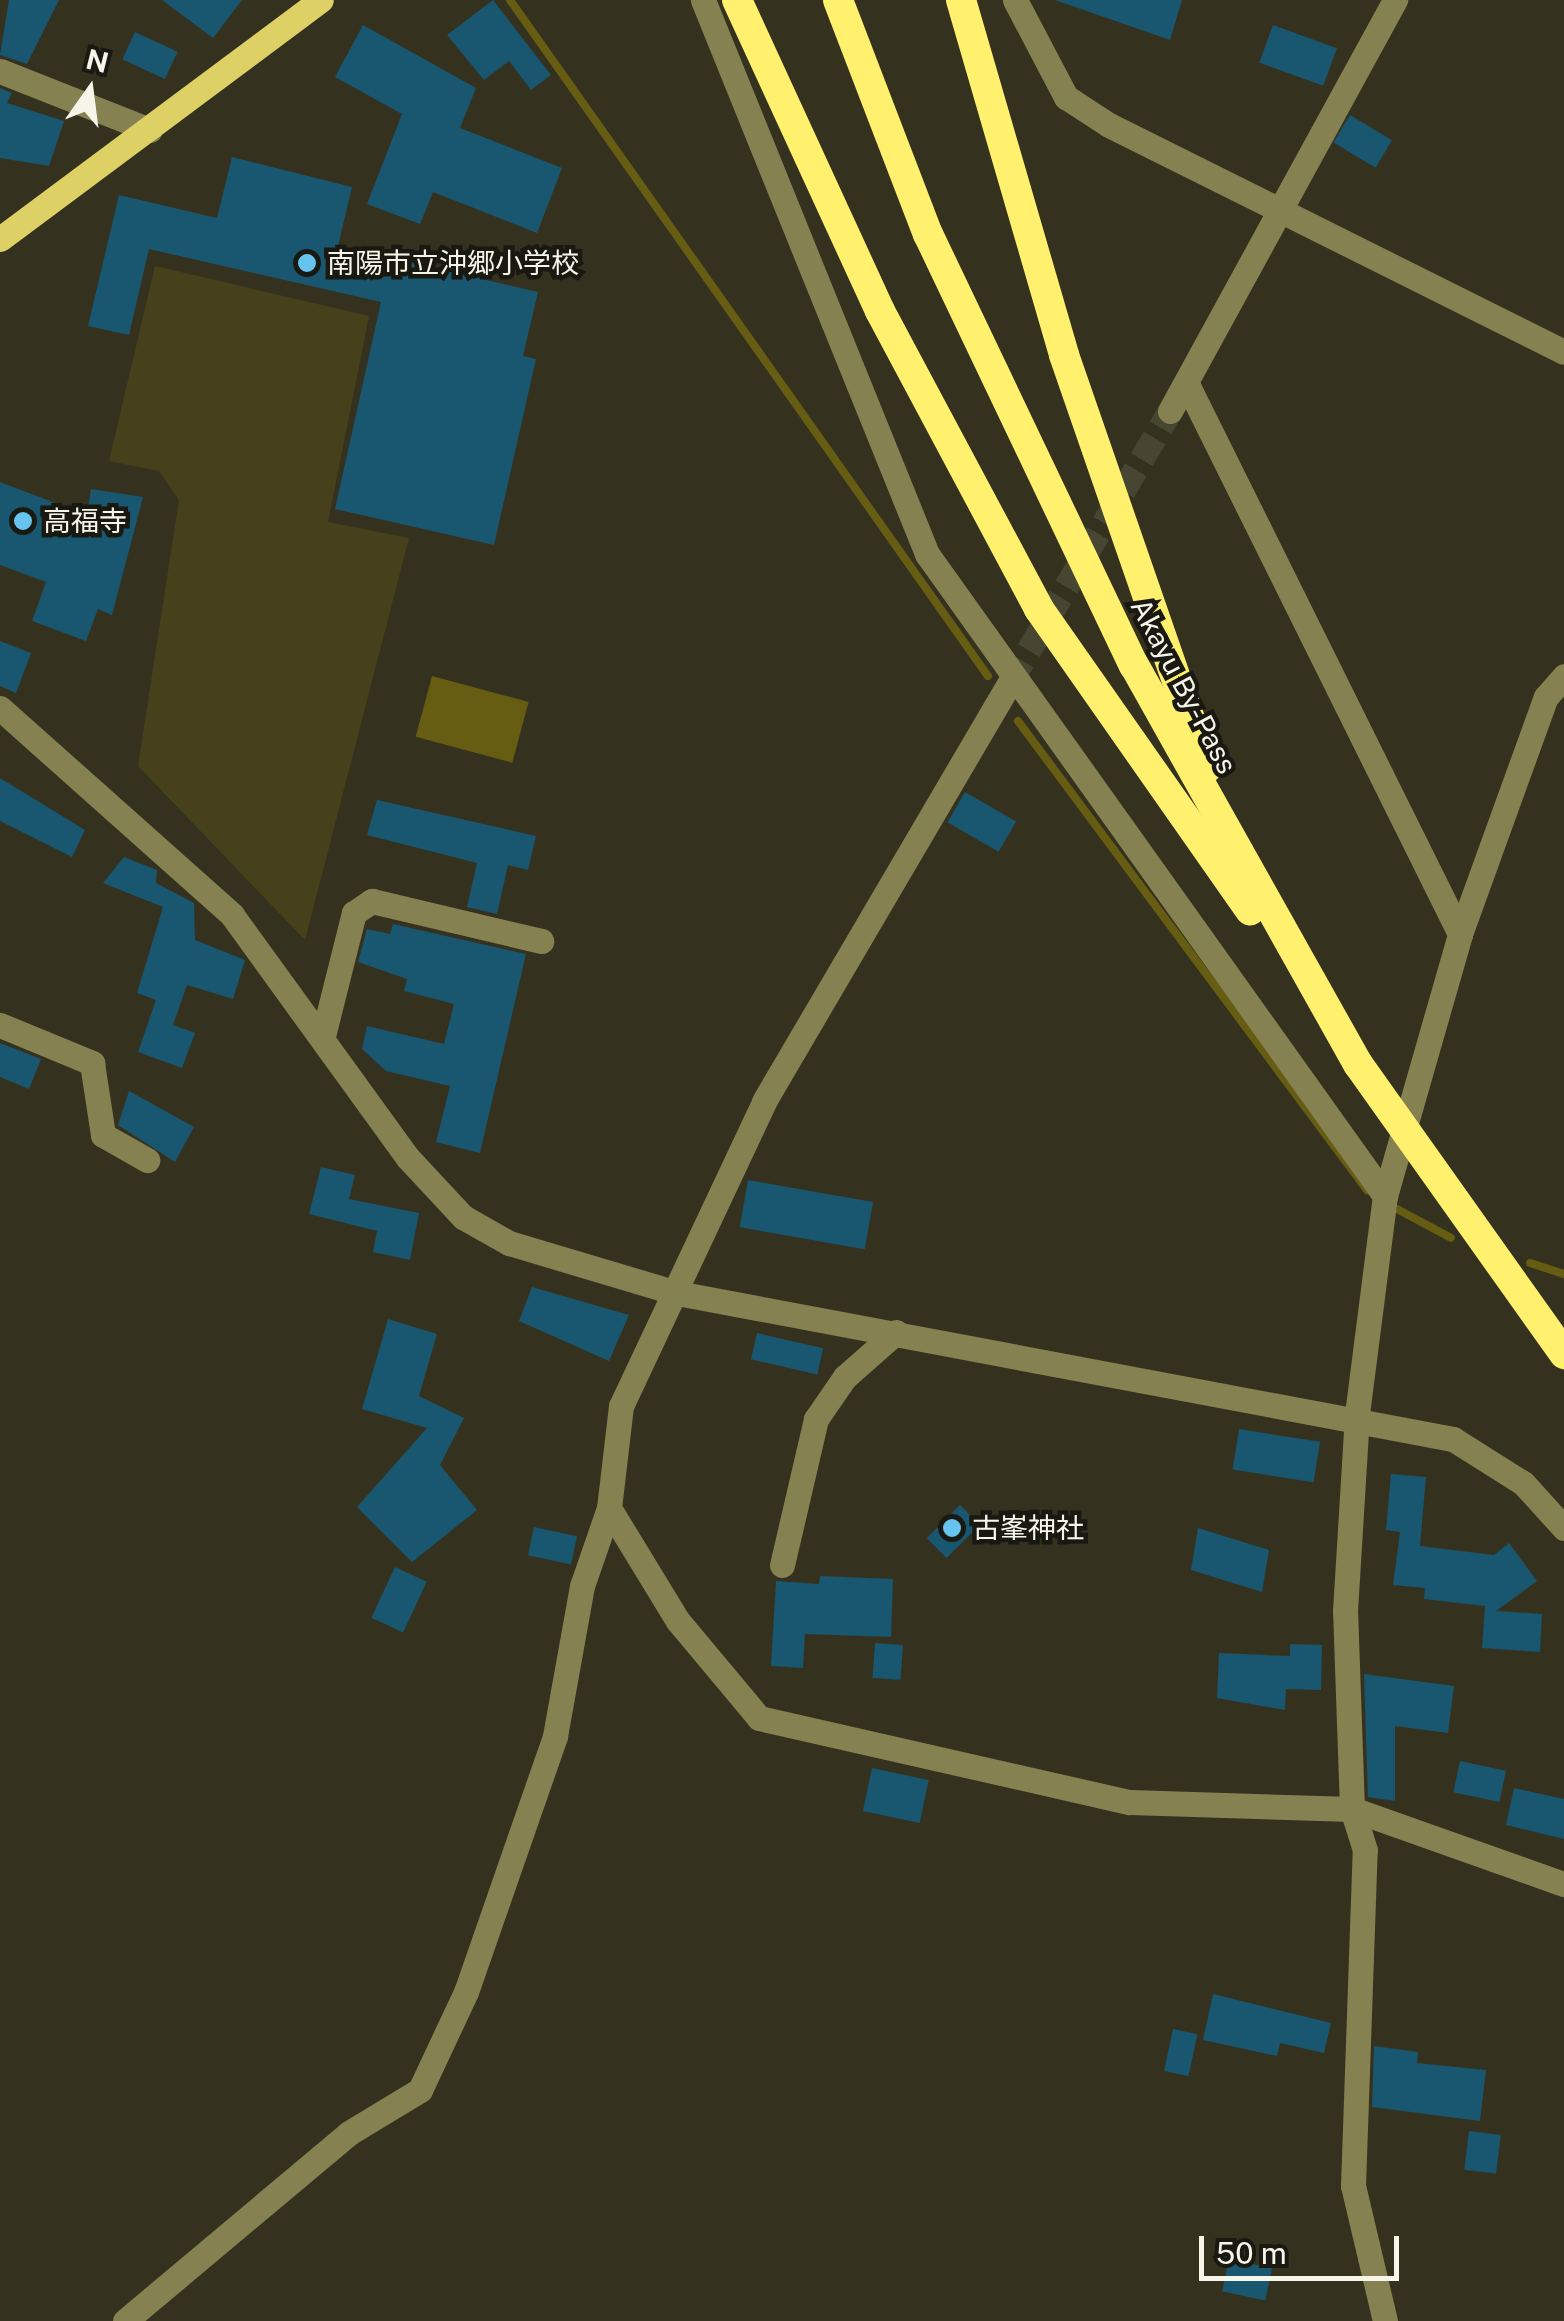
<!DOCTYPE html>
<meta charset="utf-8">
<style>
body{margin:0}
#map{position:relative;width:1564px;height:2321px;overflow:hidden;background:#34321f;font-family:"Public Sans","Noto Sans JP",sans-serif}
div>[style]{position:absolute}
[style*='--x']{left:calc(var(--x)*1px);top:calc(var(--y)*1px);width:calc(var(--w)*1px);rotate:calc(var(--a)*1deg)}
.green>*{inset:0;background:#46411b}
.water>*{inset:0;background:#665d13;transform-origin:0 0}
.stream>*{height:8px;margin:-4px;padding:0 4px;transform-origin:4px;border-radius:4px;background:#665d13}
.building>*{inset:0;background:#19566f;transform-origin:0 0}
.minor-tunnel>*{height:25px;margin-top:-12.5px;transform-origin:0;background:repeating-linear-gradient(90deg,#474633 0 25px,transparent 0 37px)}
.minor>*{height:25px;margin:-12.5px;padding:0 12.5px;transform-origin:12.5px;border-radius:12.5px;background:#868150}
.major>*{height:25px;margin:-12.5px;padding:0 12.5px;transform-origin:12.5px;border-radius:12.5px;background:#ddd166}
.highway>*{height:30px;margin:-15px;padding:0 15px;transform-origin:15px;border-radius:15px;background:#fff06d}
.dots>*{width:28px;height:28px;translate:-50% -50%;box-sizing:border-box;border:5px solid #1a1911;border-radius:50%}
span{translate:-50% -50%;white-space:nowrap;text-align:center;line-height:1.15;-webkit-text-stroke:9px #1a1911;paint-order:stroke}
.poi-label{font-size:28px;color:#f6f5e9}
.left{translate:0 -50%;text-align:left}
.street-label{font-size:28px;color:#f6f5e9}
.north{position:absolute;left:40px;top:40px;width:100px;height:100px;-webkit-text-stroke:8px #1a1911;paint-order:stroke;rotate:14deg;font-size:28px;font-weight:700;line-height:40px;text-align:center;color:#f6f5e9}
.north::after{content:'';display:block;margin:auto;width:35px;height:45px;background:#f6f5e9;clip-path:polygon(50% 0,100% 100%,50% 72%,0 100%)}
.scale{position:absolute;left:1199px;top:2236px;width:200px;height:45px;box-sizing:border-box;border:5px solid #f6f5e9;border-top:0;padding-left:12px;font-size:30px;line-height:35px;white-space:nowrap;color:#f6f5e9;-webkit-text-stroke:8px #1a1911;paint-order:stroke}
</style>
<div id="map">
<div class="green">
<div style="clip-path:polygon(155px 266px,369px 316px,328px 522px,409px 538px,305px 940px,138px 766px,179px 500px,159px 471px,109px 461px)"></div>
</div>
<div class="water">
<div style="left:432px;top:676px;width:100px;height:63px;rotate:15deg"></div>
</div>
<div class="stream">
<div style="--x:510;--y:0;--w:828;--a:54.74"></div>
<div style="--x:1018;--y:721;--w:585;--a:53.35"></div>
<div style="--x:1397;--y:1209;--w:61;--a:28.2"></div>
<div style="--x:1530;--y:1263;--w:36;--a:18"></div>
</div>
<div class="building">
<div style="clip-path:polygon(9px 0,59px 0,27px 64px,0 55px)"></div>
<div style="clip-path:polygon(162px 0,242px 0,213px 38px)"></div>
<div style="clip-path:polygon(493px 0,551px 75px,531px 90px,509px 61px,484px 80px,447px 35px)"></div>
<div style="clip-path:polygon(1055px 0,1182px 0,1170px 40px)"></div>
<div style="clip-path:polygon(363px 25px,476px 88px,460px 128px,562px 168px,537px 233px,433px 192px,420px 224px,367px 204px,402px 114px,335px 77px)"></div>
<div style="left:1273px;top:25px;width:68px;height:40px;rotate:20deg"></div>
<div style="left:135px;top:32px;width:47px;height:30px;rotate:25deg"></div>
<div style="clip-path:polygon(0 88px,12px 93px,7px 103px,64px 121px,49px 166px,0 158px)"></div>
<div style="left:1350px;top:115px;width:49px;height:32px;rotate:31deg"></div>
<div style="clip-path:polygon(232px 157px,352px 187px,338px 246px,538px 292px,523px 356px,536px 359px,494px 545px,335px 509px,381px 302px,149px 249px,129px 335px,88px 326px,119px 195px,217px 218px)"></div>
<div style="clip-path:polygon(0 482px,87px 515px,91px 489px,143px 497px,112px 615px,98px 609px,86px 641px,32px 621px,46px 582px,0 565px)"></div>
<div style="clip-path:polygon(0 641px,31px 653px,16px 693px,0 686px)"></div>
<div style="clip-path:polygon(0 778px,85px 830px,72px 857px,0 821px)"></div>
<div style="left:965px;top:792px;width:59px;height:35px;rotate:30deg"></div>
<div style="clip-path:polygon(377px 800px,536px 836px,528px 870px,508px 865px,497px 914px,467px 907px,477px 863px,367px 835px)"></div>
<div style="clip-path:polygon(124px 857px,157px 870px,156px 883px,194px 903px,195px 940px,245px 960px,233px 999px,187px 985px,173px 1025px,195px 1033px,182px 1068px,138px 1052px,156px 1000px,137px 993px,163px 907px,103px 883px)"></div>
<div style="clip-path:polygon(393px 924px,526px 954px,480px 1153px,436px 1142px,450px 1086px,386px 1071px,362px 1049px,367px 1026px,444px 1044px,454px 1004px,404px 991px,407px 979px,358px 962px,367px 929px,390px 934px)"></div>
<div style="clip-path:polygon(0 1043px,41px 1059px,29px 1089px,0 1077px)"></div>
<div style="clip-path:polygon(129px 1091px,194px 1127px,175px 1162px,118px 1125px)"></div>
<div style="clip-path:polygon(321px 1167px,355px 1175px,349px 1199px,419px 1213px,410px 1260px,373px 1252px,377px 1231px,309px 1214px)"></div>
<div style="left:748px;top:1180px;width:127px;height:48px;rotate:10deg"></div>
<div style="clip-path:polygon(532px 1287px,629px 1315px,609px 1361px,519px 1321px)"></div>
<div style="clip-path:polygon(388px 1319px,437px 1334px,419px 1396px,464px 1418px,440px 1465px,477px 1510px,412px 1562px,357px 1507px,427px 1428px,362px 1409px)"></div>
<div style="left:757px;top:1333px;width:68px;height:27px;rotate:13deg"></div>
<div style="left:1239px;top:1429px;width:82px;height:41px;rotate:9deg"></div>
<div style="clip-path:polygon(1391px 1474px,1426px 1477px,1420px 1546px,1494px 1555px,1509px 1543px,1537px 1581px,1496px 1611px,1542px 1614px,1540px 1652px,1482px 1648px,1485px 1606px,1424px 1599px,1425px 1588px,1393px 1585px,1400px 1532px,1386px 1530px)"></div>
<div style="left:960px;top:1505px;width:28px;height:47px;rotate:45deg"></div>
<div style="left:534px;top:1527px;width:44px;height:29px;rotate:12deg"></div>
<div style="clip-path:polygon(1198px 1528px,1269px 1550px,1262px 1592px,1191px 1570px)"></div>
<div style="left:395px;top:1567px;width:35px;height:56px;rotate:25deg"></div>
<div style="clip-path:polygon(820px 1576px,893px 1579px,891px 1637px,805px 1634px,803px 1668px,771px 1666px,776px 1581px,819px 1584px)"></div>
<div style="left:875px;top:1643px;width:28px;height:35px;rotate:4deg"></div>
<div style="clip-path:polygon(1290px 1644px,1322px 1645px,1321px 1690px,1286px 1689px,1285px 1710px,1217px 1698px,1219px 1653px,1290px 1656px)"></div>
<div style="clip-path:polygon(1364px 1674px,1454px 1686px,1448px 1733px,1395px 1726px,1395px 1801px,1368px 1797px)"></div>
<div style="left:1460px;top:1761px;width:47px;height:32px;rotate:12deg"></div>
<div style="left:872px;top:1768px;width:58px;height:44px;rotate:12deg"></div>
<div style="clip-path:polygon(1514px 1788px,1564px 1799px,1564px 1839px,1506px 1825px)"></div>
<div style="clip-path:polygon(1213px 1994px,1331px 2023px,1324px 2053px,1280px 2043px,1277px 2056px,1203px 2040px)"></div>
<div style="left:1173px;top:2029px;width:25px;height:43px;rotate:12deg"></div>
<div style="clip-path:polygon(1374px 2046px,1418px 2052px,1417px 2063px,1486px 2070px,1480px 2121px,1372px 2107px)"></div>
<div style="left:1469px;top:2131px;width:32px;height:39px;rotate:7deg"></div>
<div style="left:1229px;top:2259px;width:44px;height:33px;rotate:12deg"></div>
</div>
<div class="minor-tunnel">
<div style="--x:1010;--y:682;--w:315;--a:-59.4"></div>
</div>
<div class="minor">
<div style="--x:703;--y:0;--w:598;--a:67.98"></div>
<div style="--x:927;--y:554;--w:789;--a:54.5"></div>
<div style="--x:1015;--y:0;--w:110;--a:62.3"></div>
<div style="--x:1066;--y:97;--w:51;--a:33.1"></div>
<div style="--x:1109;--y:125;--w:508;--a:26.51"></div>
<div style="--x:0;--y:71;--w:161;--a:21.5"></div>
<div style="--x:1188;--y:386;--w:612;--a:63.6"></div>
<div style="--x:1170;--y:411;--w:469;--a:-61.3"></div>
<div style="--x:1010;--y:682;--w:485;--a:120.4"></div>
<div style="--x:765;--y:1100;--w:338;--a:115.2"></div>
<div style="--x:621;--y:1406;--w:103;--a:96.7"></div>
<div style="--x:609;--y:1508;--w:132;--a:58.6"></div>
<div style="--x:678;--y:1621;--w:126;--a:50.1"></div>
<div style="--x:759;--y:1718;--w:380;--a:12.8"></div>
<div style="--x:1130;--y:1802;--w:222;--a:1.8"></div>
<div style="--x:1352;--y:1809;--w:225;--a:19.5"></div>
<div style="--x:0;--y:708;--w:311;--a:41.7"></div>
<div style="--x:232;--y:915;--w:300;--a:54.1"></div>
<div style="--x:408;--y:1158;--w:81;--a:47"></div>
<div style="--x:463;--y:1217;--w:53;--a:29.5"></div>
<div style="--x:509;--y:1243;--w:175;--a:16.6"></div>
<div style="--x:677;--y:1293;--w:790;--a:10.66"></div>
<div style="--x:1453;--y:1439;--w:83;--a:32.2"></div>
<div style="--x:1523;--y:1483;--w:61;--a:47.7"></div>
<div style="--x:0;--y:1025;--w:100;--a:22.4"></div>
<div style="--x:92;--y:1063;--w:73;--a:81.3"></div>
<div style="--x:103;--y:1135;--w:51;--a:29.6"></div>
<div style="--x:323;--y:1036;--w:127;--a:-75.9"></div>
<div style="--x:354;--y:913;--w:22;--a:-34"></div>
<div style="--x:372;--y:901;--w:174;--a:13.3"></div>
<div style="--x:782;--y:1565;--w:150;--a:-76.9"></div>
<div style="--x:816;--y:1419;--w:51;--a:-55.4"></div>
<div style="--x:845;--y:1377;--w:68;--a:-41.4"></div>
<div style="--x:125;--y:2321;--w:292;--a:-40"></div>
<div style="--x:349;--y:2133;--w:83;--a:-31.2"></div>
<div style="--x:420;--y:2090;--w:108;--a:-64.9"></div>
<div style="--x:466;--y:1992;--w:271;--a:-70.8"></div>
<div style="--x:555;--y:1736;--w:152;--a:-79.8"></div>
<div style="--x:582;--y:1586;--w:83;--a:-70.9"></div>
<div style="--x:1385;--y:2321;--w:139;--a:-103.3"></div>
<div style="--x:1353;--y:2186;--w:336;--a:-88"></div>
<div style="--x:1365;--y:1850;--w:43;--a:-107.6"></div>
<div style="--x:1352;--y:1809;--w:198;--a:-92"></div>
<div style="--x:1345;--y:1611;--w:197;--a:-86.5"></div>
<div style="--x:1357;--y:1414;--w:220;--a:-82.7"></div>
<div style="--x:1385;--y:1196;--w:273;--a:-74"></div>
<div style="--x:1460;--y:934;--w:252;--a:-70.1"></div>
<div style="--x:1546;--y:697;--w:28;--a:-49"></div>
</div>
<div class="major">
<div style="--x:0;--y:239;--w:400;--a:-36.7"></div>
</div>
<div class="highway">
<div style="--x:737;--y:0;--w:342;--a:65.3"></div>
<div style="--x:880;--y:311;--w:338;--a:61.9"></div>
<div style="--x:1039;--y:609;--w:368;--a:55"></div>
<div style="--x:838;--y:0;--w:251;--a:69"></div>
<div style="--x:928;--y:234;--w:478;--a:64.5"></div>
<div style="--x:1134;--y:665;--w:458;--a:60.7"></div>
<div style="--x:1358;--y:1064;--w:356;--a:54.6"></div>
<div style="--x:961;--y:0;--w:370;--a:73.8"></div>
<div style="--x:1064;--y:355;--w:437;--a:70.9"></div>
</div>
<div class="dots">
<div style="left:307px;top:263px;background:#66c4ef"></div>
<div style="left:23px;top:521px;background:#66c4ef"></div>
<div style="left:952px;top:1528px;background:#66c4ef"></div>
</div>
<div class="poi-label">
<span class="left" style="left:327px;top:263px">南陽市立沖郷小学校</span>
<span class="left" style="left:43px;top:521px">高福寺</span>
<span class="left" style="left:972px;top:1528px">古峯神社</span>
</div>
<div class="street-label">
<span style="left:1184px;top:686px;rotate:62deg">Akayu By-Pass</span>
</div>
<div class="north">N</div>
<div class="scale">50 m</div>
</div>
